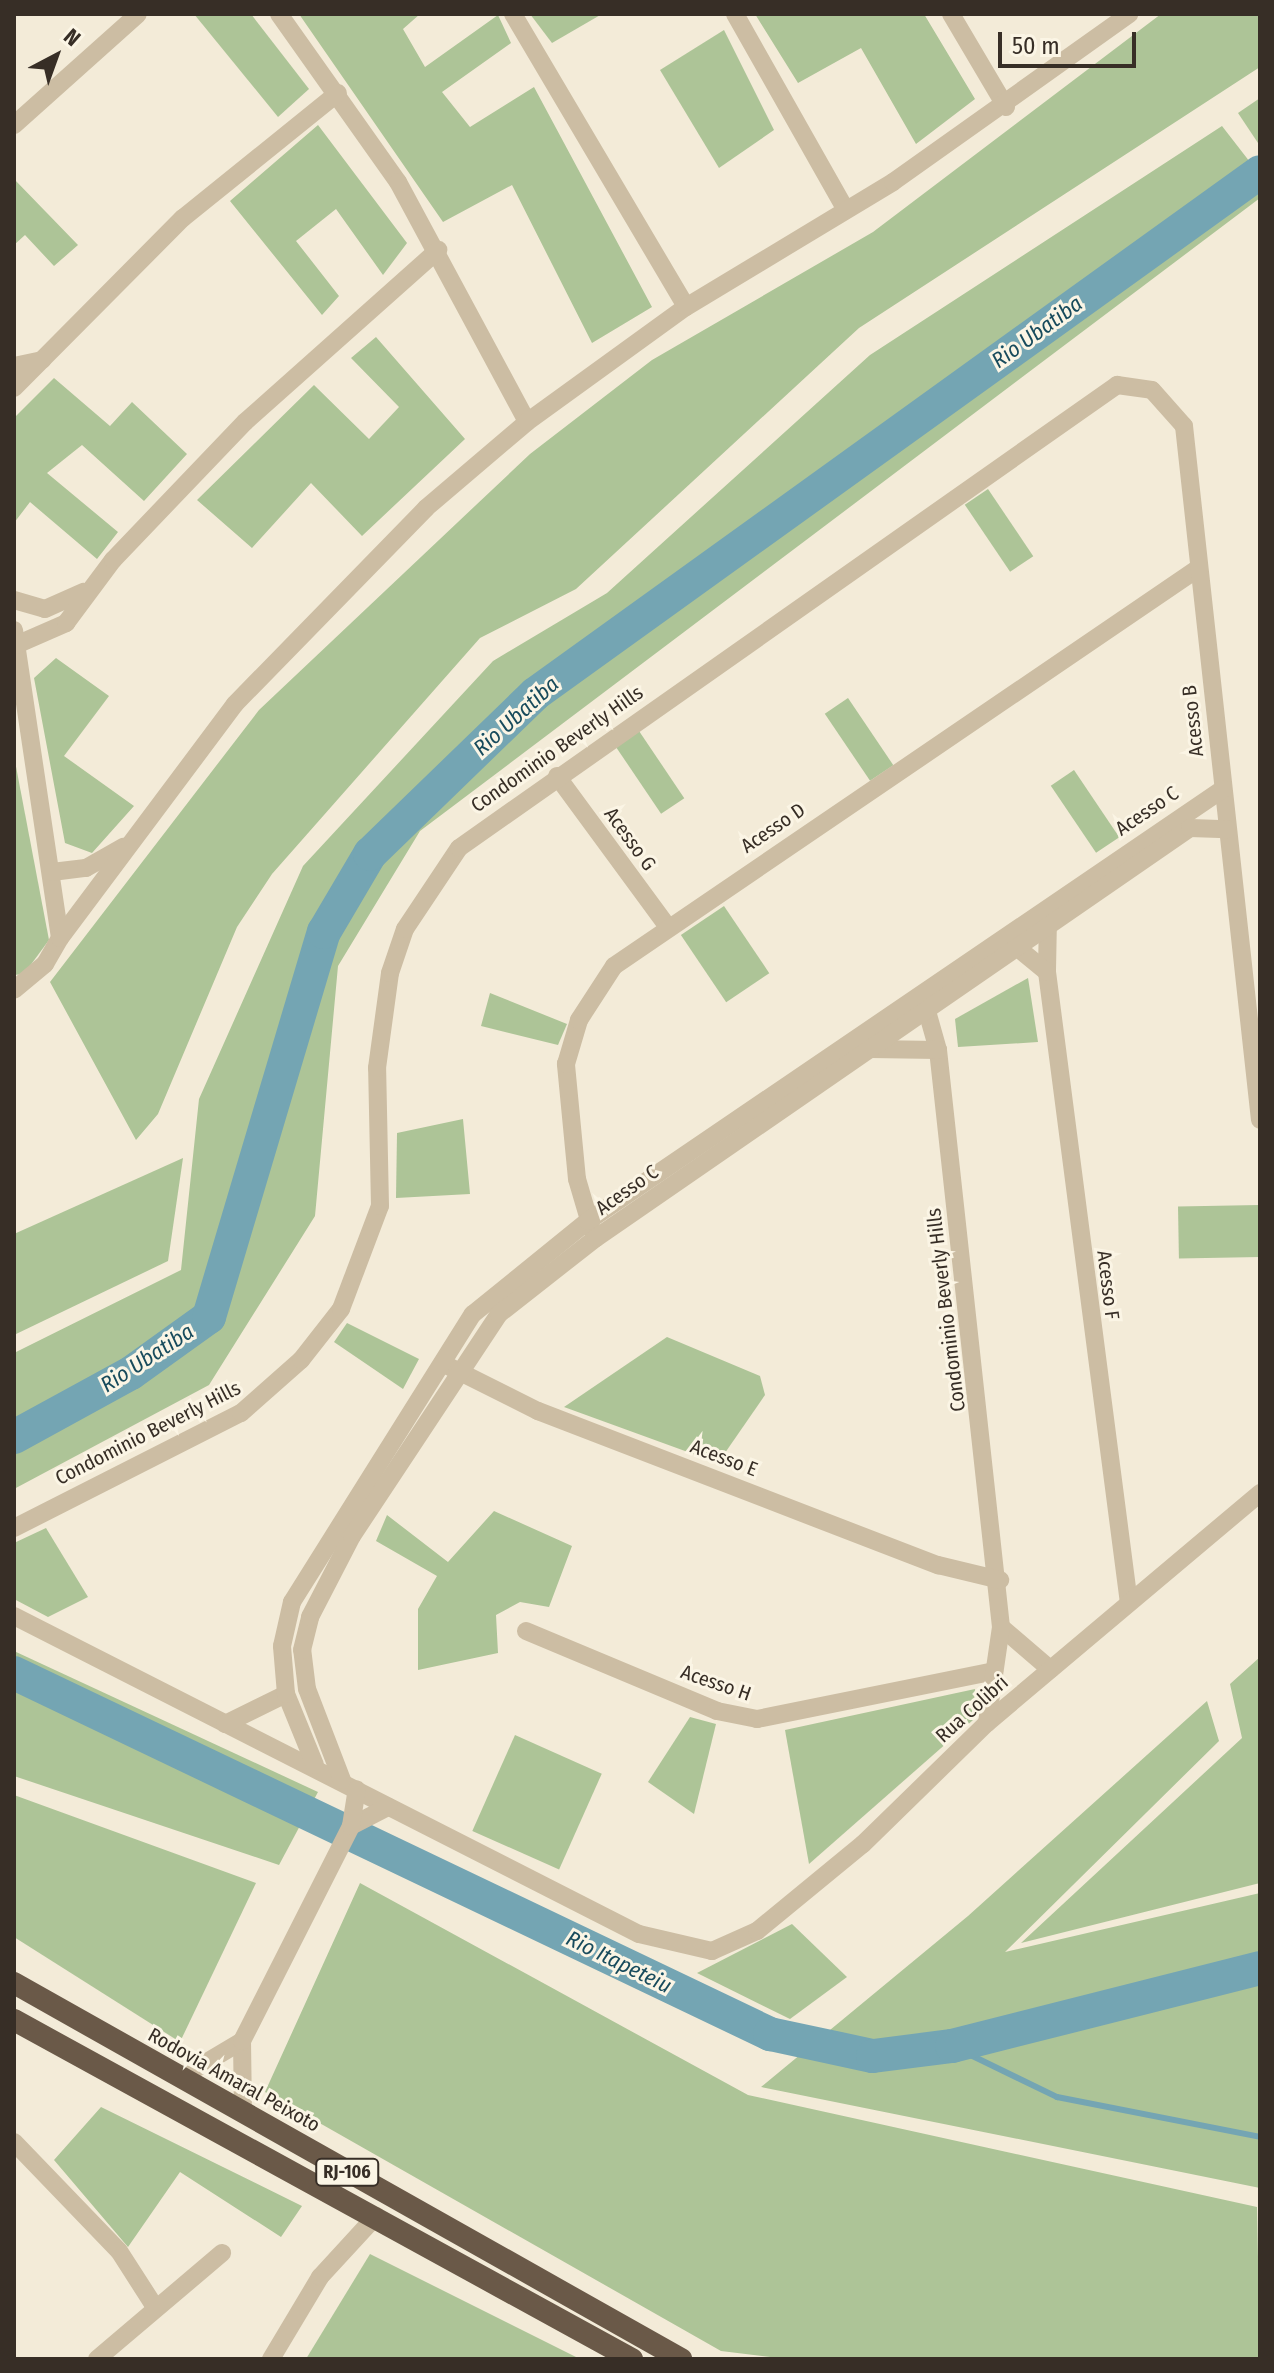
<!DOCTYPE html>
<style>
body{margin:0}
#map{position:relative;width:1274px;height:2373px;overflow:hidden;background:#f3ebd8;font-family:"Fira Sans Condensed",sans-serif}
div>[style]{position:absolute}
[style*='--x']{left:calc(var(--x)*1px);top:calc(var(--y)*1px);width:calc(var(--w)*1px);rotate:calc(var(--a)*1deg)}
.green>*{inset:0;background:#adc497;transform-origin:0 0}
.stream>*{height:6px;margin:-3px;padding:0 3px;transform-origin:3px;border-radius:3px;background:#74a5b3}
.river>*{height:34px;margin:-17px;padding:0 17px;transform-origin:17px;border-radius:17px;background:#74a5b3}
.minor>*{height:18px;margin:-9px;padding:0 9px;transform-origin:9px;border-radius:9px;background:#ccbda3}
.trunk>*{height:22px;margin:-11px;padding:0 11px;transform-origin:11px;border-radius:11px;background:#6a5948}
span{translate:-50% -50%;white-space:nowrap;text-align:center;line-height:1.15;-webkit-text-stroke:6px #fbf5e5;paint-order:stroke}
.shield-label span{padding:2px 6px;background:#fbf5e5;border:2px solid;border-radius:6px;-webkit-text-stroke-width:0}
.shield-label{font-size:18px;color:#372e26;font-weight:700}
.street-label{font-size:20px;color:#372e26}
.water-label{font-size:22px;color:#184b5c;font-style:italic}
.frame{position:absolute;inset:0;border:16px solid #372e26;pointer-events:none}
.north{position:absolute;left:16px;top:16px;width:80px;height:80px;-webkit-text-stroke:6px #fbf5e5;paint-order:stroke;rotate:41deg;font-size:22px;font-weight:700;line-height:32px;text-align:center;color:#372e26}
.north::after{content:'';display:block;margin:auto;width:28px;height:36px;background:#372e26;clip-path:polygon(50% 0,100% 100%,50% 72%,0 100%)}
.scale{position:absolute;left:998px;top:32px;width:138px;height:36px;box-sizing:border-box;border:4px solid #372e26;border-top:0;padding-left:10px;font-size:24px;line-height:28px;white-space:nowrap;color:#372e26;-webkit-text-stroke:6px #fbf5e5;paint-order:stroke}
</style>
<div id="map">
<div class="green">
<div style="clip-path:polygon(194px 14px,251px 14px,309px 89px,278px 117px)"></div>
<div style="clip-path:polygon(299px 14px,420px 14px,403px 29px,425px 67px,498px 15px,511px 43px,442px 92px,470px 127px,534px 87px,652px 307px,592px 343px,512px 185px,443px 222px)"></div>
<div style="clip-path:polygon(530px 14px,602px 14px,552px 43px)"></div>
<div style="clip-path:polygon(755px 14px,924px 14px,975px 99px,916px 144px,861px 48px,798px 83px)"></div>
<div style="clip-path:polygon(1161px 14px,1260px 14px,1260px 67px,859px 328px,576px 589px,480px 638px,272px 874px,237px 927px,158px 1114px,136px 1140px,50px 982px,259px 710px,530px 454px,652px 360px,873px 232px)"></div>
<div style="clip-path:polygon(724px 30px,774px 130px,719px 168px,660px 70px)"></div>
<div style="clip-path:polygon(1260px 98px,1260px 146px,1238px 113px)"></div>
<div style="clip-path:polygon(318px 125px,407px 243px,383px 275px,336px 209px,296px 241px,339px 296px,322px 315px,230px 201px)"></div>
<div style="clip-path:polygon(1222px 126px,1260px 175px,1260px 198px,420px 831px,338px 966px,315px 1216px,209px 1385px,14px 1489px,14px 1353px,181px 1270px,199px 1099px,303px 866px,493px 661px,607px 593px,870px 355px)"></div>
<div style="clip-path:polygon(14px 179px,78px 245px,54px 266px,25px 235px,14px 245px)"></div>
<div style="clip-path:polygon(376px 337px,465px 439px,362px 536px,311px 483px,252px 548px,197px 500px,314px 385px,369px 439px,399px 407px,351px 358px)"></div>
<div style="clip-path:polygon(54px 378px,110px 426px,132px 402px,187px 454px,144px 501px,82px 445px,47px 473px,118px 532px,97px 559px,30px 502px,14px 523px,14px 418px)"></div>
<div style="left:988px;top:489px;width:81px;height:28px;rotate:56deg"></div>
<div style="clip-path:polygon(56px 658px,109px 696px,64px 756px,134px 806px,92px 853px,65px 843px,34px 678px)"></div>
<div style="left:848px;top:698px;width:81px;height:28px;rotate:56deg"></div>
<div style="left:639px;top:731px;width:81px;height:28px;rotate:56deg"></div>
<div style="clip-path:polygon(14px 756px,49px 940px,24px 974px,14px 975px)"></div>
<div style="left:1074px;top:770px;width:81px;height:28px;rotate:56deg"></div>
<div style="left:724px;top:906px;width:81px;height:52px;rotate:56deg"></div>
<div style="clip-path:polygon(1028px 978px,1038px 1042px,958px 1047px,955px 1019px)"></div>
<div style="clip-path:polygon(490px 993px,567px 1024px,558px 1045px,481px 1026px)"></div>
<div style="clip-path:polygon(463px 1119px,470px 1194px,396px 1198px,397px 1133px)"></div>
<div style="clip-path:polygon(183px 1158px,168px 1261px,14px 1335px,14px 1234px)"></div>
<div style="left:1259px;top:1205px;width:52px;height:81px;rotate:89deg"></div>
<div style="clip-path:polygon(347px 1323px,419px 1359px,403px 1389px,334px 1342px)"></div>
<div style="clip-path:polygon(667px 1337px,760px 1376px,765px 1395px,718px 1463px,564px 1407px)"></div>
<div style="clip-path:polygon(494px 1511px,572px 1546px,549px 1607px,520px 1602px,496px 1615px,498px 1653px,418px 1670px,418px 1609px,437px 1576px,376px 1541px,387px 1515px,448px 1562px)"></div>
<div style="clip-path:polygon(46px 1528px,88px 1597px,48px 1617px,14px 1599px,14px 1543px)"></div>
<div style="clip-path:polygon(14px 1651px,318px 1792px,279px 1865px,14px 1776px)"></div>
<div style="clip-path:polygon(1260px 1657px,1260px 1883px,1021px 1943px,1242px 1738px,1230px 1684px)"></div>
<div style="clip-path:polygon(975px 1689px,973px 1720px,809px 1864px,785px 1730px)"></div>
<div style="clip-path:polygon(1207px 1701px,1219px 1741px,1005px 1952px,1260px 1893px,1260px 2188px,761px 2087px,968px 1916px)"></div>
<div style="clip-path:polygon(690px 1717px,716px 1724px,694px 1814px,648px 1782px)"></div>
<div style="left:515px;top:1735px;width:95px;height:105px;rotate:24deg"></div>
<div style="clip-path:polygon(14px 1795px,256px 1883px,180px 2042px,14px 1937px)"></div>
<div style="clip-path:polygon(360px 1883px,748px 2095px,1257px 2207px,1260px 2359px,787px 2359px,721px 2351px,265px 2092px)"></div>
<div style="clip-path:polygon(792px 1924px,847px 1977px,790px 2019px,697px 1973px)"></div>
<div style="clip-path:polygon(101px 2107px,302px 2206px,281px 2237px,180px 2172px,128px 2247px,54px 2160px)"></div>
<div style="clip-path:polygon(370px 2254px,580px 2359px,306px 2359px)"></div>
</div>
<div class="stream">
<div style="--x:952;--y:2046;--w:117;--a:25.9"></div>
<div style="--x:1057;--y:2097;--w:207;--a:11.1"></div>
</div>
<div class="river">
<div style="--x:14;--y:1437;--w:133;--a:-28.7"></div>
<div style="--x:131;--y:1373;--w:96;--a:-35.7"></div>
<div style="--x:209;--y:1317;--w:402;--a:-73.4"></div>
<div style="--x:324;--y:932;--w:91;--a:-59.5"></div>
<div style="--x:370;--y:854;--w:230;--a:-44.1"></div>
<div style="--x:535;--y:694;--w:893;--a:-35.75"></div>
<div style="--x:14;--y:1673;--w:838;--a:25.53"></div>
<div style="--x:770;--y:2034;--w:105;--a:12.1"></div>
<div style="--x:873;--y:2056;--w:80;--a:-7.2"></div>
<div style="--x:952;--y:2046;--w:318;--a:-14.2"></div>
</div>
<div class="minor">
<div style="--x:279;--y:14;--w:206;--a:54.7"></div>
<div style="--x:398;--y:182;--w:272;--a:61.7"></div>
<div style="--x:513;--y:14;--w:340;--a:59.4"></div>
<div style="--x:735;--y:14;--w:225;--a:60.5"></div>
<div style="--x:951;--y:14;--w:108;--a:59.4"></div>
<div style="--x:14;--y:125;--w:166;--a:-41.8"></div>
<div style="--x:14;--y:366;--w:29;--a:-12"></div>
<div style="--x:14;--y:388;--w:240;--a:-45.2"></div>
<div style="--x:183;--y:218;--w:199;--a:-38.9"></div>
<div style="--x:14;--y:600;--w:32;--a:16"></div>
<div style="--x:45;--y:609;--w:42;--a:-24.1"></div>
<div style="--x:14;--y:630;--w:311;--a:81.5"></div>
<div style="--x:60;--y:938;--w:30;--a:120"></div>
<div style="--x:45;--y:964;--w:40;--a:140"></div>
<div style="--x:16;--y:645;--w:55;--a:-23.7"></div>
<div style="--x:66;--y:623;--w:79;--a:-53.3"></div>
<div style="--x:113;--y:560;--w:191;--a:-46.3"></div>
<div style="--x:245;--y:422;--w:259;--a:-41.7"></div>
<div style="--x:557;--y:776;--w:187;--a:53.7"></div>
<div style="--x:52;--y:872;--w:34;--a:-7"></div>
<div style="--x:86;--y:868;--w:43;--a:-29.6"></div>
<div style="--x:1048;--y:918;--w:54;--a:91.1"></div>
<div style="--x:1047;--y:972;--w:636;--a:82.6"></div>
<div style="--x:60;--y:938;--w:292;--a:-53.2"></div>
<div style="--x:235;--y:704;--w:274;--a:-45.7"></div>
<div style="--x:426;--y:508;--w:133;--a:-40.4"></div>
<div style="--x:527;--y:422;--w:196;--a:-35.9"></div>
<div style="--x:686;--y:307;--w:242;--a:-31.1"></div>
<div style="--x:893;--y:182;--w:290;--a:-35.4"></div>
<div style="--x:1008;--y:940;--w:50;--a:39.4"></div>
<div style="--x:923;--y:997;--w:55;--a:74.2"></div>
<div style="--x:938;--y:1050;--w:580;--a:83.77"></div>
<div style="--x:1001;--y:1627;--w:65;--a:40.6"></div>
<div style="--x:870;--y:1049;--w:68;--a:0.8"></div>
<div style="--x:592;--y:1230;--w:53;--a:-106.4"></div>
<div style="--x:577;--y:1179;--w:116;--a:-95.5"></div>
<div style="--x:566;--y:1064;--w:46;--a:-73.5"></div>
<div style="--x:579;--y:1020;--w:64;--a:-57.1"></div>
<div style="--x:614;--y:966;--w:705;--a:-34.25"></div>
<div style="--x:448;--y:1366;--w:101;--a:26.6"></div>
<div style="--x:538;--y:1411;--w:429;--a:21.1"></div>
<div style="--x:938;--y:1565;--w:64;--a:13.6"></div>
<div style="--x:14;--y:1528;--w:254;--a:-26.9"></div>
<div style="--x:241;--y:1413;--w:80;--a:-41.5"></div>
<div style="--x:301;--y:1360;--w:65;--a:-51.9"></div>
<div style="--x:341;--y:1309;--w:110;--a:-69.3"></div>
<div style="--x:380;--y:1206;--w:138;--a:-91.2"></div>
<div style="--x:377;--y:1068;--w:96;--a:-82.2"></div>
<div style="--x:390;--y:973;--w:46;--a:-71.2"></div>
<div style="--x:405;--y:929;--w:97;--a:-56.3"></div>
<div style="--x:459;--y:848;--w:805;--a:-35.13"></div>
<div style="--x:1117;--y:385;--w:35;--a:8"></div>
<div style="--x:1152;--y:390;--w:48;--a:48.4"></div>
<div style="--x:1184;--y:426;--w:698;--a:83.75"></div>
<div style="--x:14;--y:1616;--w:701;--a:26.97"></div>
<div style="--x:639;--y:1934;--w:75;--a:13.1"></div>
<div style="--x:712;--y:1951;--w:49;--a:-24"></div>
<div style="--x:757;--y:1931;--w:137;--a:-39.4"></div>
<div style="--x:863;--y:1844;--w:173;--a:-44.3"></div>
<div style="--x:987;--y:1723;--w:357;--a:-40.1"></div>
<div style="--x:526;--y:1631;--w:207;--a:22.7"></div>
<div style="--x:717;--y:1711;--w:41;--a:11.3"></div>
<div style="--x:757;--y:1719;--w:242;--a:-11.4"></div>
<div style="--x:987;--y:1723;--w:97;--a:-81.7"></div>
<div style="--x:225;--y:1724;--w:68;--a:-26.2"></div>
<div style="--x:315;--y:1765;--w:77;--a:-112.2"></div>
<div style="--x:286;--y:1694;--w:48;--a:-94.8"></div>
<div style="--x:282;--y:1646;--w:45;--a:-77.2"></div>
<div style="--x:292;--y:1602;--w:340;--a:-57.9"></div>
<div style="--x:473;--y:1314;--w:148;--a:-39"></div>
<div style="--x:588;--y:1221;--w:768;--a:-34.23"></div>
<div style="--x:342;--y:1780;--w:97;--a:-111"></div>
<div style="--x:307;--y:1689;--w:39;--a:-97"></div>
<div style="--x:302;--y:1650;--w:34;--a:-76"></div>
<div style="--x:310;--y:1617;--w:91;--a:-62.6"></div>
<div style="--x:352;--y:1536;--w:266;--a:-56.5"></div>
<div style="--x:499;--y:1314;--w:123;--a:-38.1"></div>
<div style="--x:596;--y:1238;--w:722;--a:-34.61"></div>
<div style="--x:1190;--y:828;--w:37;--a:2"></div>
<div style="--x:351;--y:1826;--w:42;--a:-27.2"></div>
<div style="--x:242;--y:2041;--w:72;--a:89.2"></div>
<div style="--x:180;--y:2078;--w:72;--a:-30.8"></div>
<div style="--x:242;--y:2041;--w:241;--a:-63.1"></div>
<div style="--x:351;--y:1826;--w:37;--a:-81"></div>
<div style="--x:14;--y:2142;--w:151;--a:46.1"></div>
<div style="--x:119;--y:2251;--w:67;--a:57.3"></div>
<div style="--x:97;--y:2359;--w:164;--a:-40.3"></div>
<div style="--x:271;--y:2359;--w:96;--a:-59.1"></div>
<div style="--x:320;--y:2277;--w:83;--a:-47.4"></div>
</div>
<div class="trunk">
<div style="--x:14;--y:1983;--w:766;--a:29.41"></div>
<div style="--x:14;--y:2020;--w:705;--a:28.75"></div>
</div>
<div class="shield-label">
<span style="left:347px;top:2172px">RJ-106</span>
</div>
<div class="street-label">
<span style="left:1193px;top:721px;rotate:-96deg">Acesso B</span>
<span style="left:557px;top:749px;rotate:-35deg">Condominio Beverly Hills</span>
<span style="left:1147px;top:811px;rotate:-34deg">Acesso C</span>
<span style="left:773px;top:828px;rotate:-34deg">Acesso D</span>
<span style="left:630px;top:839px;rotate:54deg">Acesso G</span>
<span style="left:627px;top:1190px;rotate:-35deg">Acesso C</span>
<span style="left:1108px;top:1285px;rotate:83deg">Acesso F</span>
<span style="left:946px;top:1310px;rotate:-97deg">Condominio Beverly Hills</span>
<span style="left:148px;top:1433px;rotate:-27deg">Condominio Beverly Hills</span>
<span style="left:724px;top:1458px;rotate:21deg">Acesso E</span>
<span style="left:716px;top:1683px;rotate:19deg">Acesso H</span>
<span style="left:972px;top:1709px;rotate:-42deg">Rua Colibri</span>
<span style="left:234px;top:2080px;rotate:29deg">Rodovia Amaral Peixoto</span>
</div>
<div class="water-label">
<span style="left:1037px;top:332px;rotate:-36deg">Rio Ubatiba</span>
<span style="left:516px;top:716px;rotate:-42deg">Rio Ubatiba</span>
<span style="left:147px;top:1358px;rotate:-33deg">Rio Ubatiba</span>
<span style="left:619px;top:1962px;rotate:26deg">Rio Itapeteiu</span>
</div>
<div class="frame"></div>
<div class="north">N</div>
<div class="scale">50 m</div>
</div>
